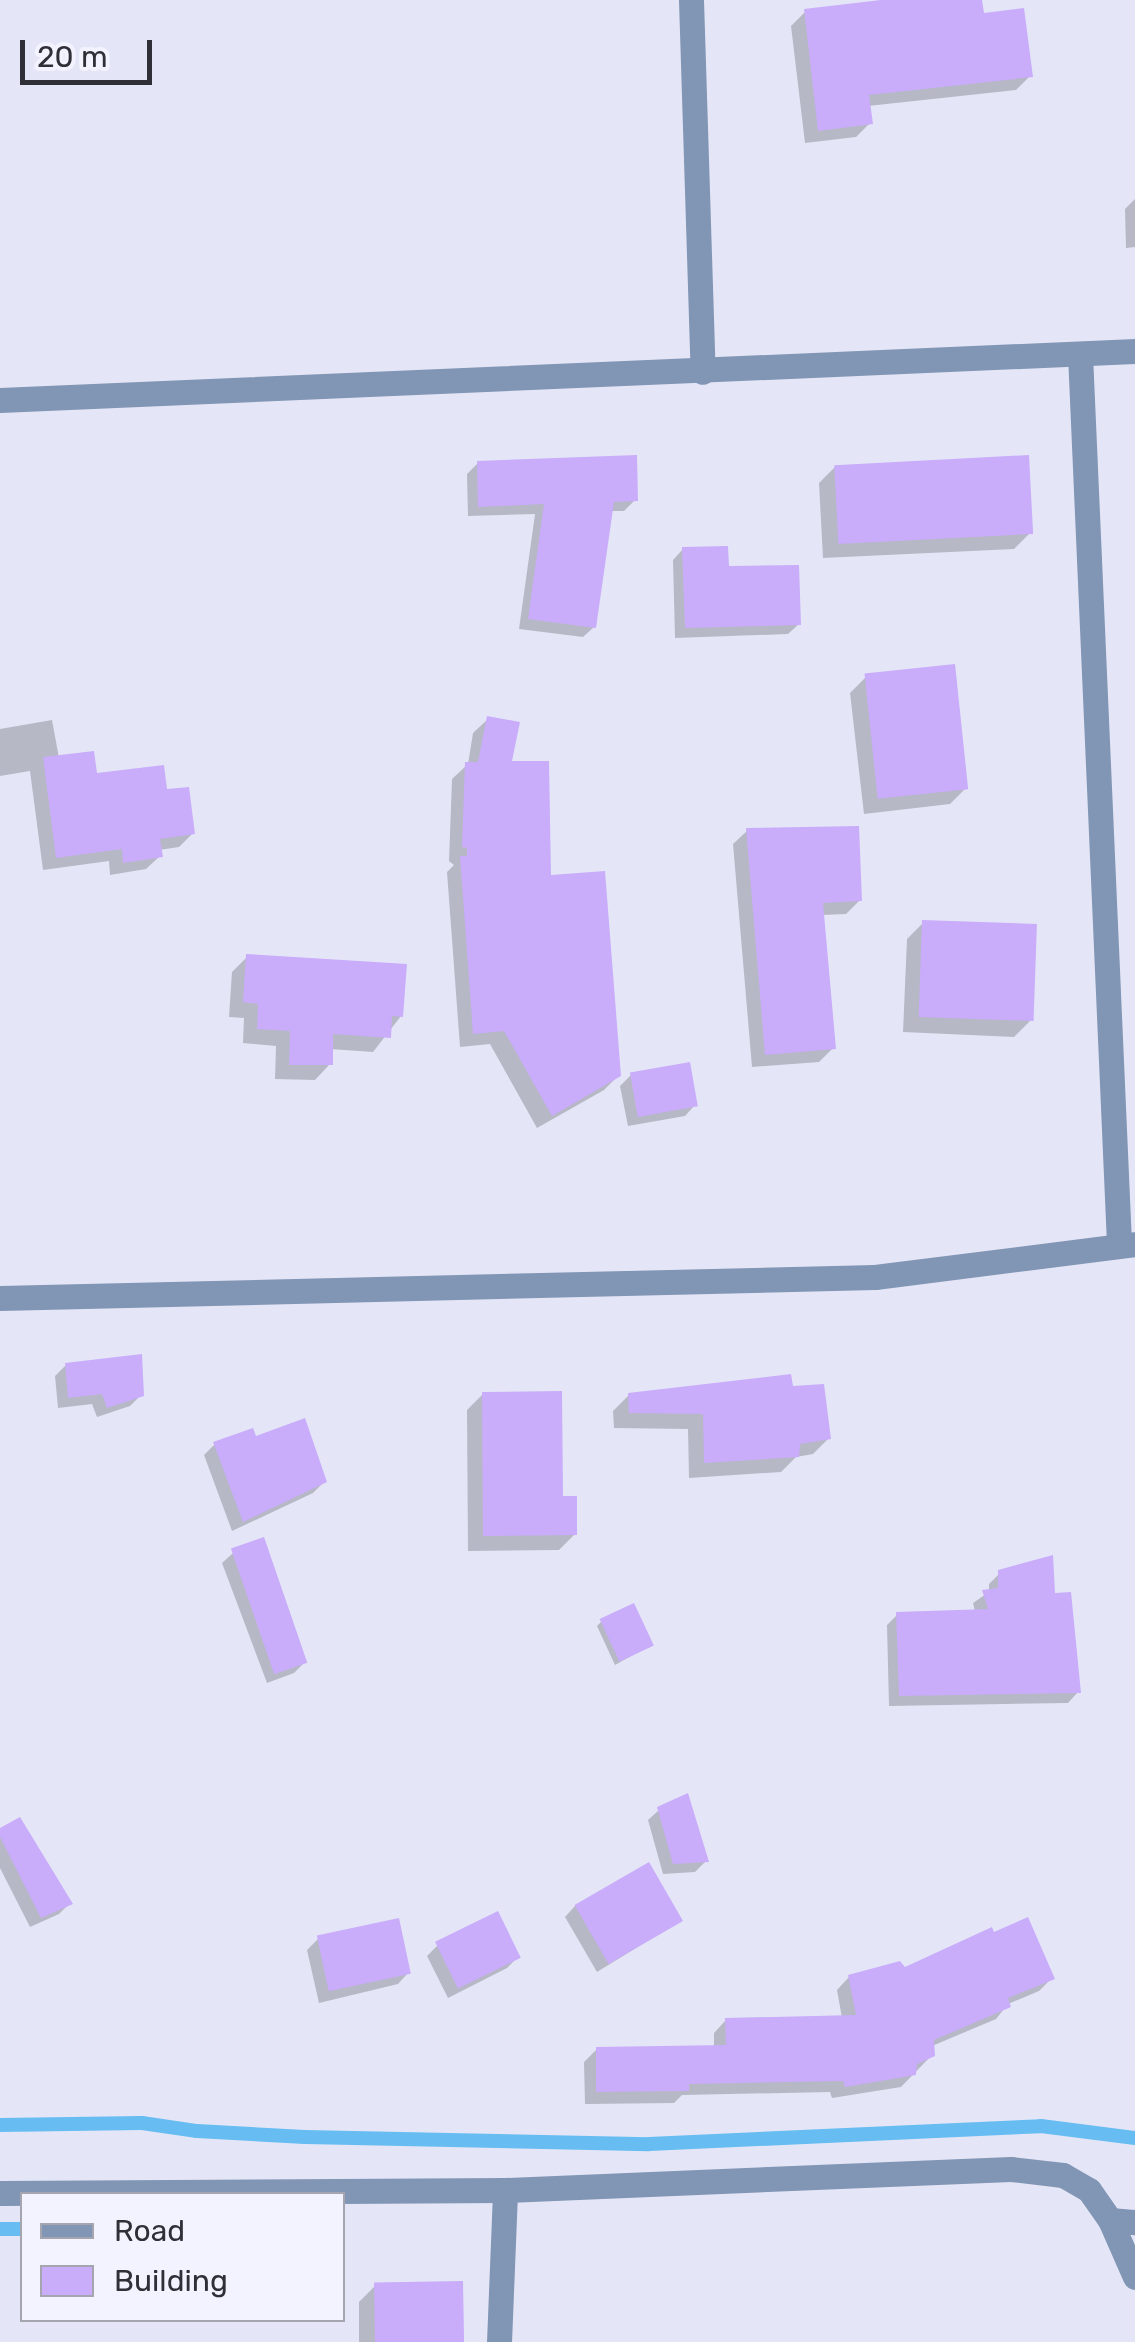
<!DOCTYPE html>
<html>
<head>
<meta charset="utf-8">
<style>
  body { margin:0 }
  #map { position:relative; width:1135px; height:2342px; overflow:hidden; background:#e4e6f7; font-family:Rubik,sans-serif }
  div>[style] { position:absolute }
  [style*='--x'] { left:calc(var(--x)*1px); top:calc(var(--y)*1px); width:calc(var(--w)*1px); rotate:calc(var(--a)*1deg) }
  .shadow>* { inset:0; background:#0003 }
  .stream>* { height:14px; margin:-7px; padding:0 7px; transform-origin:7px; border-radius:7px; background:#67bdf2 }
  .building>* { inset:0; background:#c9acfa; transform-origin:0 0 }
  .minor>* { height:25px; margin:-12.5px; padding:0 12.5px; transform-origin:12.5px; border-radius:12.5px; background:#8195b4 }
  span { translate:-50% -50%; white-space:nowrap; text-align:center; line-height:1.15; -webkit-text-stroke:9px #f2f3fe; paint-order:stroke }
  .legend { position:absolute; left:20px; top:2192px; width:325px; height:130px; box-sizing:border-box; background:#f2f3fe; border:2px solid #a4a5ae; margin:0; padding:12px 18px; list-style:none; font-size:30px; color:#2f3037 }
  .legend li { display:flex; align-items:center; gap:20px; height:50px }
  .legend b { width:50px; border:2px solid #a4a5ae }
  .scale { position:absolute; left:20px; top:40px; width:132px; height:45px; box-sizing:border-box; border:5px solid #2f3037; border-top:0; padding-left:12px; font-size:30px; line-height:35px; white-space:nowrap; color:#2f3037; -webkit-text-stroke:8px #f2f3fe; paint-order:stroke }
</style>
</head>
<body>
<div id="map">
  <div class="shadow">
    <div style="clip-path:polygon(883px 0,980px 0,982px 16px,1030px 76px,1016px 90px,868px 106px,870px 123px,856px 137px,805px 143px,791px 26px,805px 12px)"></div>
    <div style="clip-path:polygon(1135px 199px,1135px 247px,1126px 248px,1125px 209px)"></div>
    <div style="clip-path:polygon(478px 463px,635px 500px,624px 511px,610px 511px,594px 627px,583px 637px,519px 629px,535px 514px,468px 516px,467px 474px)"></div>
    <div style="clip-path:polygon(835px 467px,1030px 533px,1014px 549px,823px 558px,819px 483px)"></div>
    <div style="clip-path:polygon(683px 549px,727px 569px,799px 624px,788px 634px,675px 638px,673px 560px)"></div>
    <div style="clip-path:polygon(866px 677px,966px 788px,950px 804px,864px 814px,850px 693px)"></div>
    <div style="clip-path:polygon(488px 719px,509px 764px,619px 1075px,604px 1090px,537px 1128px,490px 1044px,460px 1047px,447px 872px,454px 865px,449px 861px,452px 779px,468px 764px,473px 733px)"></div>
    <div style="clip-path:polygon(52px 720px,59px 758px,192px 834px,179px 847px,159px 850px,160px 856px,146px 869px,110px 875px,109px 861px,43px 870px,30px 771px,0 776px,0 729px)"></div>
    <div style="clip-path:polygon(747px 831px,860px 900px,846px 914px,822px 915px,833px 1048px,819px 1062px,752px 1067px,733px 844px)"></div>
    <div style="clip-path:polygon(923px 923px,1030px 1021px,1014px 1037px,903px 1032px,907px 939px)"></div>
    <div style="clip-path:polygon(247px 957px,401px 1016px,373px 1052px,330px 1049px,330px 1064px,315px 1080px,275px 1079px,276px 1046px,243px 1043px,244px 1018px,229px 1017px,232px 972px)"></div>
    <div style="clip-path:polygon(631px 1075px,695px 1105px,685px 1116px,628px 1126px,620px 1086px)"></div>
    <div style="clip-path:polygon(66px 1365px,141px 1395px,130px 1406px,97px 1417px,92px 1404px,58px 1408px,55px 1376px)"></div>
    <div style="clip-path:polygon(791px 1389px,829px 1438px,813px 1454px,796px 1457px,781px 1472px,689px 1478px,688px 1429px,614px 1428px,613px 1411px,629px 1395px)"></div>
    <div style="clip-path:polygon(483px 1394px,561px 1498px,575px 1534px,559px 1550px,468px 1551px,467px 1410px)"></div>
    <div style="clip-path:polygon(215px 1444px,324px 1482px,313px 1493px,232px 1531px,204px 1455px)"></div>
    <div style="clip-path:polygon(233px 1553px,304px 1663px,294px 1673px,267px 1683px,222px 1563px)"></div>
    <div style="clip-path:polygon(1000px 1573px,1053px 1595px,1078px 1692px,1068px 1703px,889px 1706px,887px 1625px,898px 1614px,975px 1612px,973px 1603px,989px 1592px,989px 1584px)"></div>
    <div style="clip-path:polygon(602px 1621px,651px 1645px,615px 1665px,597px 1626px)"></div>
    <div style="clip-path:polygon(659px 1810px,706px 1861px,695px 1872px,663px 1874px,648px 1820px)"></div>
    <div style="clip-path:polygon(0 1831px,69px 1904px,59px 1914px,30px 1927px,0 1868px)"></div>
    <div style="clip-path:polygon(575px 1906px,680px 1921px,597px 1972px,565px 1917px)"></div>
    <div style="clip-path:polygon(318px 1939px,408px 1973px,398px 1984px,319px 2003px,307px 1950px)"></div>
    <div style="clip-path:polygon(438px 1945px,518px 1957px,507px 1968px,448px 1998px,427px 1956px)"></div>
    <div style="clip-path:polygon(904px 1970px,1052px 1978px,1039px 1991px,1008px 2004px,996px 2019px,932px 2046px,932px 2055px,901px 2087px,832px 2098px,830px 2092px,682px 2095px,674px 2103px,585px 2104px,584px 2062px,597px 2049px,714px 2048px,714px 2033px,726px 2020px,842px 2018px,837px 1990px,849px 1977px)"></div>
    <div style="clip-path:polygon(375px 2286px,462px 2342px,359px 2342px,359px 2302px)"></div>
  </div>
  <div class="stream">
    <div style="--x:0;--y:2125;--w:142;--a:-0.8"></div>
    <div style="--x:142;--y:2123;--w:56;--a:8.3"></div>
    <div style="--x:197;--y:2131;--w:108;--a:3.2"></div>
    <div style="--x:305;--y:2137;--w:344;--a:1.2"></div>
    <div style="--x:649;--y:2144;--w:392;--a:-2.6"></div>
    <div style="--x:1041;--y:2126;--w:95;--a:7.3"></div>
    <div style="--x:0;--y:2229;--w:22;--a:0"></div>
  </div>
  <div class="building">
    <div style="clip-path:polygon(881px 0,982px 0,984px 13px,1024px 8px,1033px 77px,869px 95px,873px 124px,818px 131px,804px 9px)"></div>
    <div style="clip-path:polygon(637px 455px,638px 501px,614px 502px,596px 628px,528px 619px,544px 504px,478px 507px,477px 461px)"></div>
    <div style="left:1029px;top:455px;width:79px;height:195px;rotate:87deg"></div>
    <div style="clip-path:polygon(728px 546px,729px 566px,799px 565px,801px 625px,685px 628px,682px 547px)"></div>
    <div style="left:955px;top:664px;width:126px;height:91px;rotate:84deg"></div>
    <div style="clip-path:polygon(487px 716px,520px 722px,512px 761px,549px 761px,551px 875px,605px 871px,621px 1076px,552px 1116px,504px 1031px,473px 1034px,460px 856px,467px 856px,467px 848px,462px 847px,465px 762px,478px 762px)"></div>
    <div style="clip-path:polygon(94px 751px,97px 773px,164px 765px,167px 789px,189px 787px,195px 834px,160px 839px,163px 857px,123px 863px,122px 849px,56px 858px,43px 757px)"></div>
    <div style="clip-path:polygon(859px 826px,862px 901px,823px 903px,836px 1049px,765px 1055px,746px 828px)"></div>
    <div style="left:922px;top:920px;width:115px;height:97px;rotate:2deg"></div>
    <div style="clip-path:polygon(246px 954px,407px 964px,403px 1017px,392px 1016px,391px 1038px,333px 1034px,333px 1065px,289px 1065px,290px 1031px,257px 1029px,258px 1004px,243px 1002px)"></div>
    <div style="left:690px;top:1062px;width:45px;height:61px;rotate:80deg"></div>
    <div style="clip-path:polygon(142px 1354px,144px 1396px,107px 1408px,102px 1394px,68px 1398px,65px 1363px)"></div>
    <div style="clip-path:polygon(791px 1374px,793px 1386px,824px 1384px,831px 1439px,800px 1444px,799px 1457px,704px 1463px,703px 1414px,629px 1413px,628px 1393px)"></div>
    <div style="clip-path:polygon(562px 1391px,563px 1496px,577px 1496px,577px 1535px,483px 1536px,482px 1392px)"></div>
    <div style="clip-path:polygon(305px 1418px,327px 1482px,243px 1522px,213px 1442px,253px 1428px,256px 1436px)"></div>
    <div style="left:264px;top:1537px;width:133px;height:35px;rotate:71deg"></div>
    <div style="clip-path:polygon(1053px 1555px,1055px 1593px,1071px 1592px,1081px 1693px,899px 1696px,896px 1612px,988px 1609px,982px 1590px,998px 1588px,998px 1570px)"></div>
    <div style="left:634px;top:1603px;width:47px;height:38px;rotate:65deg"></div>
    <div style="clip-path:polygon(688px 1793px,709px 1862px,673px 1864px,657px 1807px)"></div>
    <div style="clip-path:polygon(20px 1817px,73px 1904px,41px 1918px,0 1837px,0 1828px)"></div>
    <div style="left:649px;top:1862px;width:68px;height:86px;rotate:60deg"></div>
    <div style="left:498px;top:1911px;width:52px;height:70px;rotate:64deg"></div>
    <div style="clip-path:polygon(1028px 1917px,1055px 1979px,1008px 1998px,1011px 2007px,934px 2040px,935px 2056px,917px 2064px,916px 2075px,845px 2087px,843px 2081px,689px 2084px,689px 2091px,596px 2092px,596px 2047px,726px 2045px,725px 2018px,856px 2015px,848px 1975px,900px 1961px,905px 1967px,992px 1927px,994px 1932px)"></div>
    <div style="left:399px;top:1918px;width:57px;height:84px;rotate:78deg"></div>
    <div style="left:463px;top:2281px;width:61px;height:89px;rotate:89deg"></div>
  </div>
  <div class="minor">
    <div style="--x:691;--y:0;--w:372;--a:88.2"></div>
    <div style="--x:1080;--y:354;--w:891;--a:87.49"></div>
    <div style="--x:0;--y:400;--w:1136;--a:-2.47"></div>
    <div style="--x:0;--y:1298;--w:875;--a:-1.37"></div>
    <div style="--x:875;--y:1277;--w:262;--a:-7.2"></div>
    <div style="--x:0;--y:2193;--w:505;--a:-0.34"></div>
    <div style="--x:505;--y:2190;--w:506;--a:-2.38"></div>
    <div style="--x:1011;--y:2169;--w:52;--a:6.6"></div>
    <div style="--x:1063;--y:2175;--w:30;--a:30"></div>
    <div style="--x:1089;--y:2190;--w:37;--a:55"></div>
    <div style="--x:1110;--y:2220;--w:62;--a:66.3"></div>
    <div style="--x:1110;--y:2220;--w:25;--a:5"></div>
    <div style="--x:499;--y:2342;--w:152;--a:-87.7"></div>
  </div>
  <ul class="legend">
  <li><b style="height:12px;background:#8195b4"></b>Road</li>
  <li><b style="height:28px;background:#c9acfa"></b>Building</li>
  </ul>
  <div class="scale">20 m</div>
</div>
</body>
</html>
